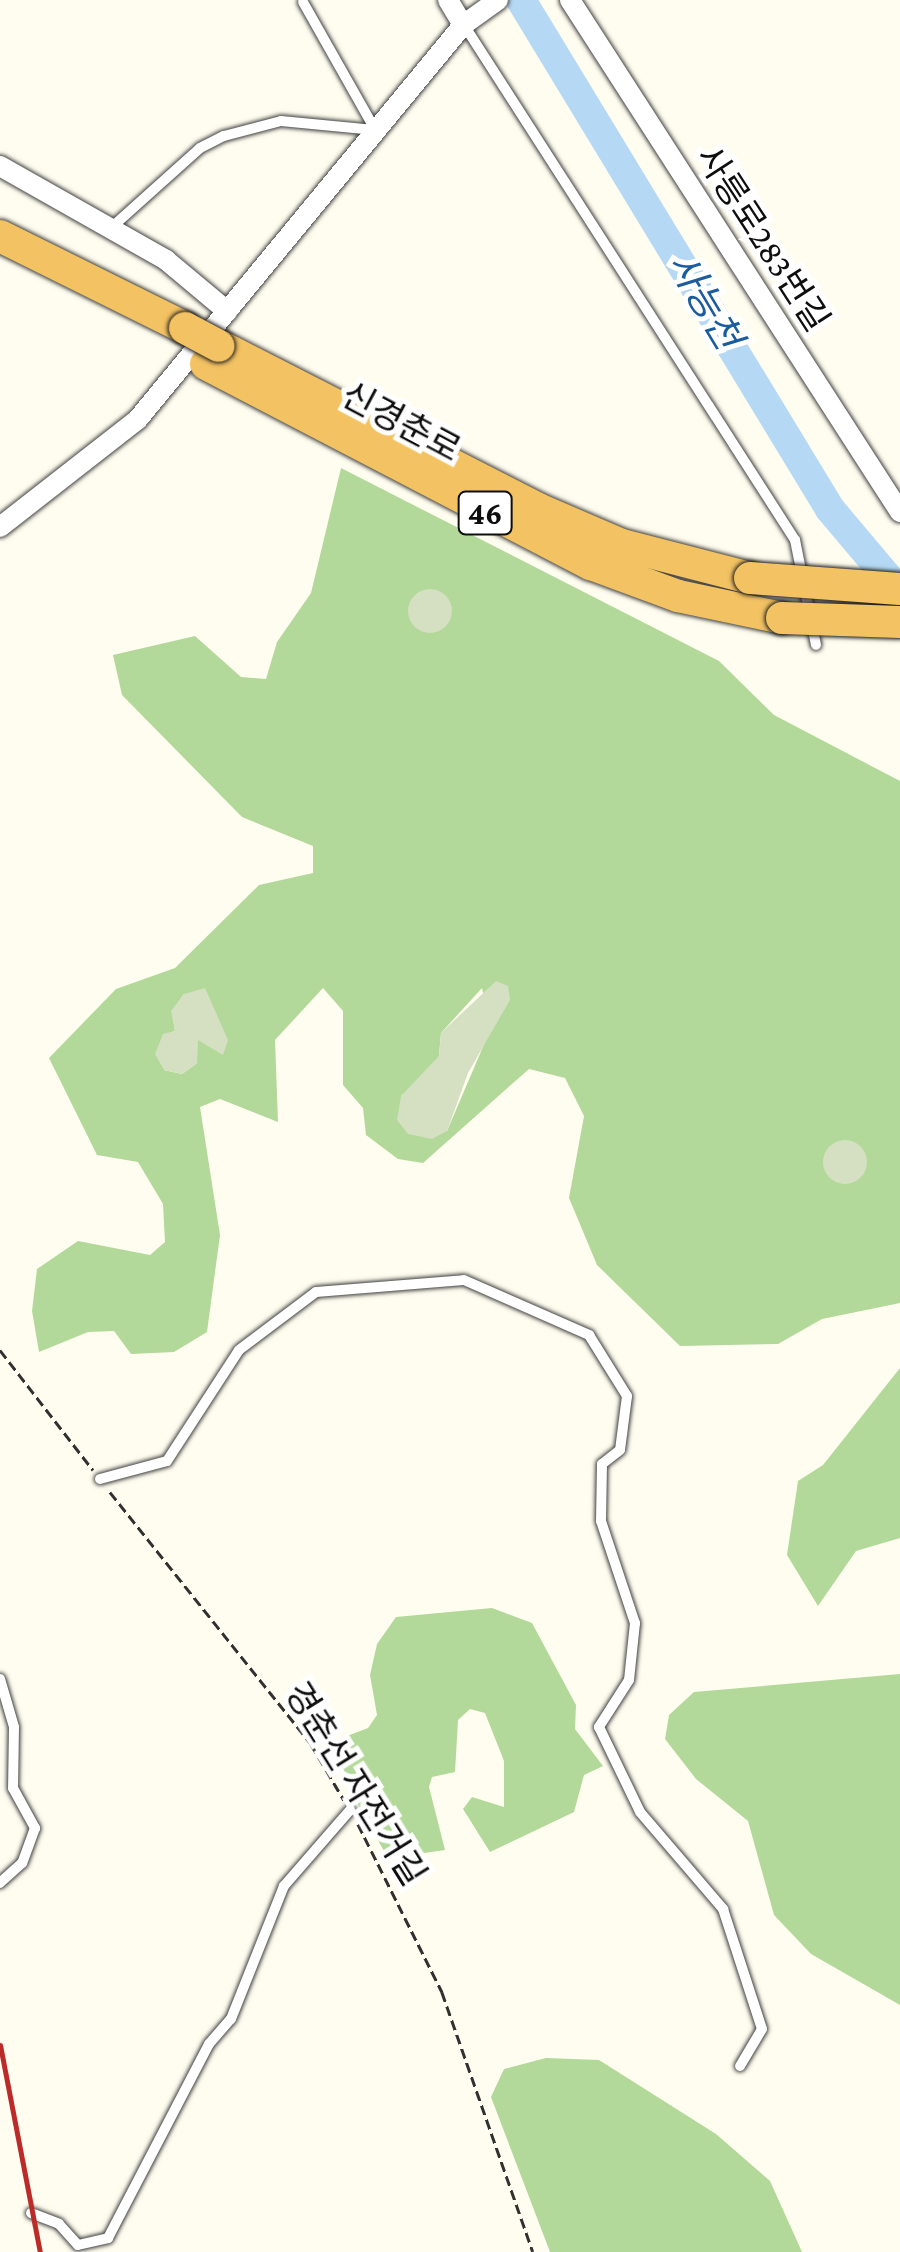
<!DOCTYPE html>
<html>
<head>
<meta charset="utf-8">
<style>
  body { margin:0 }
  #map { position:relative; width:900px; height:2252px; overflow:hidden; background:#fffdef; font-family:"Crimson Pro","Noto Sans KR",serif }
  div>[style] { position:absolute }
  [style*='--x'] { left:calc(var(--x)*1px); top:calc(var(--y)*1px); width:calc(var(--w)*1px); rotate:calc(var(--a)*1deg) }
  .forest>* { inset:0; background:#b2d999 }
  .cemetery>* { inset:0; background:#d4e0c1 }
  .round { border-radius:50% }
  .river>* { height:30px; margin:-15px; padding:0 15px; transform-origin:15px; border-radius:15px; background:#b5d9f5 }
  .path>* { height:2.5px; margin-top:-1.25px; transform-origin:0; background:repeating-linear-gradient(90deg,#303030 0 10px,transparent 0 15px) }
  .roads { filter:drop-shadow(0 0 2px #414141) drop-shadow(0 0 2px #414141) }
  .service>* { height:10px; margin:-5px; padding:0 5px; transform-origin:5px; border-radius:5px; background:#fff }
  .minor>* { height:20px; margin:-10px; padding:0 10px; transform-origin:10px; border-radius:10px; background:#fff }
  .trunk>* { height:32px; margin:-16px; padding:0 16px; transform-origin:16px; border-radius:16px; background:#f3c262 }
  .rail>* { height:5px; margin:-2.5px; padding:0 2.5px; transform-origin:2.5px; border-radius:2.5px; background:#bb2b29 }
  .bridges { filter:drop-shadow(0 0 2px #1f1f1f) drop-shadow(0 0 2px #1f1f1f) }
  .trunk-bridge>* { height:32px; margin:-16px; padding:0 16px; transform-origin:16px; border-radius:16px; background:#f3c262 }
  span { translate:-50% -50%; white-space:nowrap; text-align:center; line-height:1.15; -webkit-text-stroke:10px #fff; paint-order:stroke }
  .shield-label span { padding:2px 8px; background:#fff; border:2px solid; border-radius:8px; -webkit-text-stroke-width:0 }
  .shield-label { font-size:32px; color:#0e0e0e; font-weight:700 }
  .street-label { font-size:35px; color:#0e0e0e }
  .water-label { font-size:38px; color:#1a5c9d; font-style:italic }
</style>
</head>
<body>
<div id="map">
  <div class="forest">
    <div style="clip-path:polygon(evenodd,341px 468px,719px 661px,774px 715px,900px 781px,900px 1303px,822px 1319px,778px 1344px,680px 1346px,597px 1265px,569px 1198px,584px 1116px,565px 1078px,529px 1069px,423px 1163px,398px 1159px,366px 1135px,363px 1108px,343px 1085px,343px 1011px,323px 988px,275px 1040px,278px 1122px,220px 1099px,200px 1107px,220px 1235px,207px 1332px,174px 1352px,131px 1354px,114px 1331px,88px 1332px,39px 1352px,32px 1311px,37px 1269px,78px 1241px,150px 1255px,165px 1242px,163px 1204px,138px 1162px,97px 1155px,49px 1058px,116px 989px,175px 968px,259px 885px,313px 873px,313px 846px,242px 817px,122px 695px,113px 655px,195px 636px,241px 677px,266px 679px,277px 642px,311px 593px,341px 468px,482px 988px,491px 1028px,447px 1131px,401px 1096px,424px 1077px,439px 1056px,441px 1033px,482px 988px,341px 468px,184px 994px,197px 1063px,182px 1074px,164px 1070px,163px 1035px,175px 1031px,172px 1011px,184px 994px)"></div>
    <div style="clip-path:polygon(900px 1368px,900px 1538px,856px 1551px,818px 1606px,787px 1555px,798px 1481px,823px 1465px)"></div>
    <div style="clip-path:polygon(492px 1608px,532px 1623px,576px 1705px,575px 1729px,603px 1766px,584px 1775px,574px 1812px,490px 1852px,463px 1809px,472px 1797px,504px 1807px,504px 1761px,485px 1713px,470px 1709px,458px 1720px,455px 1772px,432px 1777px,429px 1787px,445px 1850px,388px 1858px,351px 1792px,334px 1741px,368px 1728px,377px 1715px,370px 1675px,377px 1644px,396px 1617px)"></div>
    <div style="clip-path:polygon(900px 1674px,900px 2005px,811px 1954px,774px 1915px,748px 1821px,696px 1779px,665px 1739px,669px 1715px,694px 1692px)"></div>
    <div style="clip-path:polygon(546px 2058px,599px 2060px,716px 2134px,770px 2181px,802px 2252px,550px 2252px,491px 2097px,504px 2069px)"></div>
  </div>
  <div class="cemetery">
    <div class="round" style="left:408px;top:589px;width:44px;height:44px"></div>
    <div style="clip-path:polygon(496px 981px,508px 986px,510px 1000px,468px 1073px,447px 1131px,432px 1139px,408px 1134px,397px 1120px,401px 1096px,439px 1056px,441px 1033px)"></div>
    <div style="clip-path:polygon(205px 988px,228px 1040px,223px 1055px,198px 1040px,197px 1063px,182px 1074px,164px 1070px,155px 1054px,163px 1034px,175px 1031px,171px 1011px,184px 994px)"></div>
    <div class="round" style="left:823px;top:1140px;width:44px;height:44px"></div>
  </div>
  <div class="river">
    <div style="--x:521;--y:0;--w:595;--a:58.74"></div>
    <div style="--x:830;--y:509;--w:109;--a:49.9"></div>
  </div>
  <div class="path">
    <div style="--x:0;--y:1350;--w:152;--a:52.2"></div>
    <div style="--x:110;--y:1492;--w:322;--a:51.4"></div>
    <div style="--x:311;--y:1744;--w:65;--a:59.5"></div>
    <div style="--x:358;--y:1824;--w:188;--a:63.4"></div>
    <div style="--x:442;--y:1992;--w:275;--a:70.7"></div>
  </div>
  <div class="roads">
    <div class="service">
      <div style="--x:303;--y:2;--w:148;--a:60.5"></div>
      <div style="--x:464;--y:25;--w:612;--a:57.27"></div>
      <div style="--x:795;--y:540;--w:107;--a:78.7"></div>
      <div style="--x:112;--y:227;--w:118;--a:-41.9"></div>
      <div style="--x:200;--y:148;--w:27;--a:-27"></div>
      <div style="--x:224;--y:136;--w:59;--a:-14.7"></div>
      <div style="--x:281;--y:121;--w:94;--a:5.5"></div>
      <div style="--x:100;--y:1479;--w:69;--a:-15"></div>
      <div style="--x:167;--y:1461;--w:132;--a:-57"></div>
      <div style="--x:239;--y:1350;--w:96;--a:-37"></div>
      <div style="--x:316;--y:1292;--w:148;--a:-4.6"></div>
      <div style="--x:464;--y:1280;--w:137;--a:23.7"></div>
      <div style="--x:589;--y:1335;--w:72;--a:58.1"></div>
      <div style="--x:627;--y:1396;--w:54;--a:97.4"></div>
      <div style="--x:620;--y:1450;--w:23;--a:142"></div>
      <div style="--x:602;--y:1464;--w:57;--a:91"></div>
      <div style="--x:601;--y:1521;--w:108;--a:71.6"></div>
      <div style="--x:635;--y:1623;--w:57;--a:96"></div>
      <div style="--x:629;--y:1680;--w:56;--a:122.6"></div>
      <div style="--x:599;--y:1727;--w:94;--a:64.2"></div>
      <div style="--x:640;--y:1812;--w:128;--a:49.4"></div>
      <div style="--x:723;--y:1909;--w:126;--a:72"></div>
      <div style="--x:762;--y:2029;--w:43;--a:120.7"></div>
      <div style="--x:0;--y:1679;--w:50;--a:73.7"></div>
      <div style="--x:14;--y:1727;--w:61;--a:90.9"></div>
      <div style="--x:13;--y:1788;--w:46;--a:61.2"></div>
      <div style="--x:35;--y:1828;--w:37;--a:110"></div>
      <div style="--x:22;--y:1863;--w:30;--a:138"></div>
      <div style="--x:31;--y:2213;--w:30;--a:21"></div>
      <div style="--x:59;--y:2224;--w:28;--a:48"></div>
      <div style="--x:78;--y:2245;--w:31;--a:-13"></div>
      <div style="--x:108;--y:2238;--w:219;--a:-62.5"></div>
      <div style="--x:209;--y:2044;--w:33;--a:-49"></div>
      <div style="--x:231;--y:2019;--w:143;--a:-68.3"></div>
      <div style="--x:284;--y:1886;--w:101;--a:-49"></div>
    </div>
    <div class="minor">
      <div style="--x:448;--y:0;--w:29;--a:59"></div>
      <div style="--x:570;--y:0;--w:609;--a:57.2"></div>
      <div style="--x:0;--y:166;--w:191;--a:29.5"></div>
      <div style="--x:166;--y:260;--w:80;--a:39.9"></div>
      <div style="--x:0;--y:527;--w:175;--a:-38"></div>
      <div style="--x:138;--y:419;--w:511;--a:-50.48"></div>
      <div style="--x:463;--y:25;--w:43;--a:-35.5"></div>
    </div>
    <div class="trunk">
      <div style="--x:0;--y:236;--w:207;--a:26.4"></div>
      <div style="--x:220;--y:346;--w:357;--a:27.1"></div>
      <div style="--x:538;--y:509;--w:91;--a:23.2"></div>
      <div style="--x:622;--y:545;--w:132;--a:14.5"></div>
      <div style="--x:206;--y:364;--w:434;--a:27.5"></div>
      <div style="--x:591;--y:564;--w:93;--a:20.2"></div>
      <div style="--x:678;--y:596;--w:106;--a:11.9"></div>
    </div>
  </div>
  <div class="rail">
    <div style="--x:0;--y:2045;--w:211;--a:79.1"></div>
  </div>
  <div class="bridges">
    <div class="trunk-bridge">
      <div style="--x:185;--y:328;--w:38;--a:28"></div>
      <div style="--x:750;--y:578;--w:150;--a:4.2"></div>
      <div style="--x:782;--y:618;--w:118;--a:1.9"></div>
    </div>
  </div>
  <div class="shield-label">
    <span style="left:485px;top:513px">46</span>
  </div>
  <div class="street-label">
    <span style="left:762px;top:239px;rotate:57deg">사릉로283번길</span>
    <span style="left:401px;top:423px;rotate:28deg">신경춘로</span>
    <span style="left:355px;top:1784px;rotate:58deg">경춘선 자전거길</span>
  </div>
  <div class="water-label">
    <span style="left:704px;top:301px;rotate:59deg">사능천</span>
  </div>
</div>
</body>
</html>
